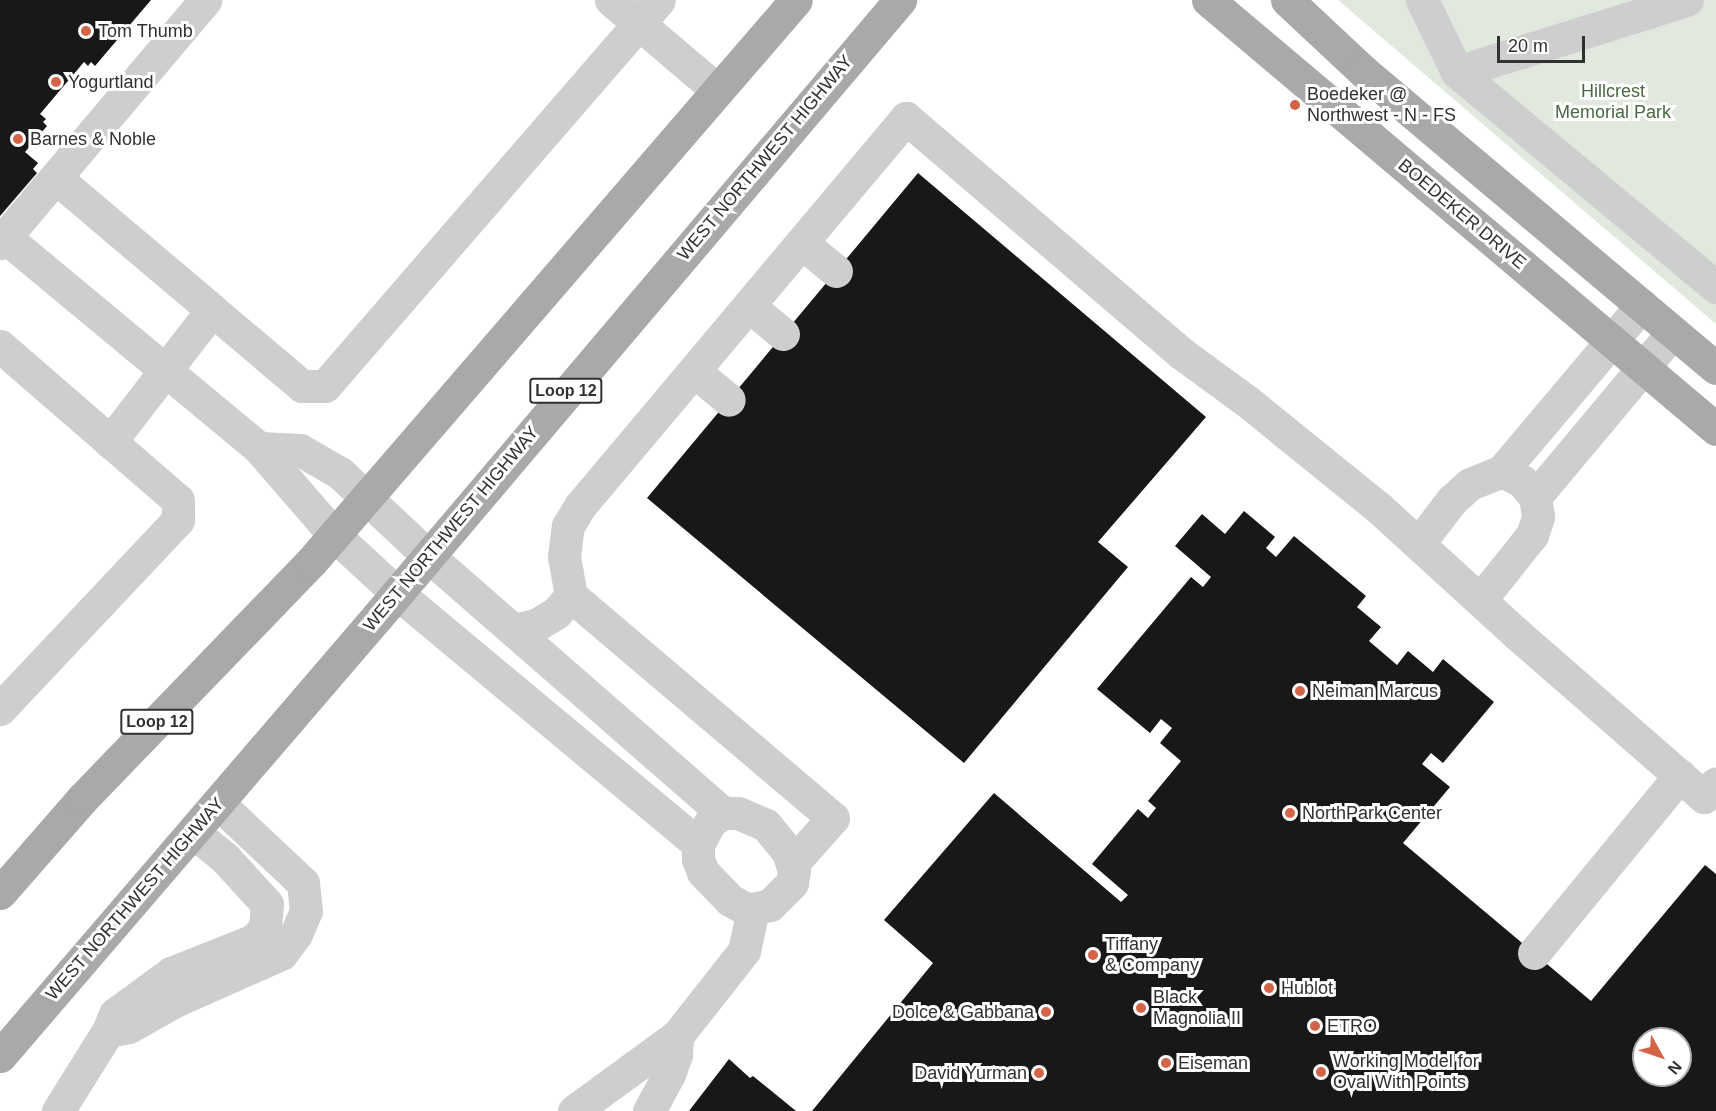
<!DOCTYPE html>
<html>
<head>
<meta charset="utf-8">
<style>
  body { margin:0 }
  #map { position:relative; width:1716px; height:1111px; overflow:hidden; background:#fff; font-family:Helvetica,sans-serif }
  div>[style] { position:absolute }
  [style*='--x'] { left:calc(var(--x)*1px); top:calc(var(--y)*1px); width:calc(var(--w)*1px); rotate:calc(var(--a)*1deg) }
  .green>* { inset:0; background:#e1e9de }
  .building>* { inset:0; background:#181818 }
  .minor>* { height:33px; margin:-16.5px; padding:0 16.5px; transform-origin:16.5px; border-radius:16.5px; background:#cecece }
  .major>* { height:33px; margin:-16.5px; padding:0 16.5px; transform-origin:16.5px; border-radius:16.5px; background:#a9a9a9 }
  .dots>* { width:16px; height:16px; translate:-50% -50%; box-sizing:border-box; border:3px solid #fff; border-radius:50% }
  span { translate:-50% -50%; white-space:nowrap; text-align:center; line-height:1.15; -webkit-text-stroke:6px #fff; paint-order:stroke }
  .shield-label span { padding:2px 4px; background:#fff; border:2px solid; border-radius:4px; -webkit-text-stroke-width:0 }
  .shield-label { font-size:16px; color:#313131; font-weight:700 }
  .poi-label { font-size:18px; color:#313131 }
  .left { translate:0 -50%; text-align:left }
  .right { translate:-100% -50%; text-align:right }
  .park-label { font-size:18px; color:#4a6943 }
  .street-label { font-size:18px; color:#313131 }
  .north { position:absolute; left:1632px; top:1027px; width:60px; height:60px; box-sizing:border-box; background:#fff; border:2px solid #adadad; border-radius:50%; rotate:130deg; font-size:16px; font-weight:700; line-height:24px; text-align:center; color:#313131 }
  .north::after { content:''; display:block; margin:auto; width:21px; height:27px; background:#d46448; clip-path:polygon(50% 0,100% 100%,50% 72%,0 100%) }
  .scale { position:absolute; left:1497px; top:36px; width:88px; height:27px; box-sizing:border-box; border:3px solid #313131; border-top:0; padding-left:8px; font-size:18px; line-height:21px; white-space:nowrap; color:#313131; -webkit-text-stroke:4px #fff; paint-order:stroke }
</style>
</head>
<body>
<div id="map">
  <div class="green">
    <div style="clip-path:polygon(1338px 0,1716px 0,1716px 324px)"></div>
  </div>
  <div class="building">
    <div style="clip-path:polygon(0 0,151px 0,95px 66px,91px 62px,88px 66px,84px 62px,40px 114px,46px 119px,43px 122px,47px 126px,25px 152px,38px 163px,33px 169px,37px 173px,0 216px)"></div>
    <div style="clip-path:polygon(918px 173px,1206px 417px,1098px 542px,1128px 567px,964px 763px,647px 498px)"></div>
    <div style="clip-path:polygon(evenodd,1244px 511px,1275px 537px,1266px 548px,1276px 557px,1294px 536px,1366px 596px,1357px 607px,1381px 627px,1369px 641px,1397px 665px,1408px 651px,1433px 672px,1443px 659px,1494px 702px,1443px 763px,1431px 753px,1422px 764px,1450px 787px,1403px 843px,1591px 1001px,1705px 865px,1716px 874px,1716px 1111px,812px 1111px,933px 963px,884px 920px,994px 793px,1121px 902px,1128px 895px,1092px 864px,1138px 809px,1148px 818px,1156px 808px,1148px 801px,1181px 761px,1160px 743px,1172px 728px,1161px 719px,1150px 733px,1097px 689px,1191px 577px,1203px 587px,1211px 577px,1175px 546px,1202px 514px,1225px 534px,1244px 511px,1644px 1039px,1680px 1039px,1680px 1075px,1644px 1075px,1644px 1039px)"></div>
    <div style="clip-path:polygon(729px 1059px,750px 1078px,753px 1076px,796px 1111px,689px 1111px)"></div>
  </div>
  <div class="minor">
    <div style="--x:611;--y:0;--w:139;--a:40.3"></div>
    <div style="--x:1422;--y:0;--w:80;--a:64.1"></div>
    <div style="--x:1457;--y:72;--w:337;--a:39.7"></div>
    <div style="--x:1457;--y:72;--w:241;--a:-17.4"></div>
    <div style="--x:56;--y:178;--w:204;--a:40.2"></div>
    <div style="--x:6;--y:238;--w:329;--a:39.7"></div>
    <div style="--x:259;--y:448;--w:116;--a:49.2"></div>
    <div style="--x:335;--y:536;--w:84;--a:42.6"></div>
    <div style="--x:397;--y:593;--w:392;--a:39.8"></div>
    <div style="--x:0;--y:243;--w:318;--a:-49.8"></div>
    <div style="--x:802;--y:243;--w:44;--a:39.5"></div>
    <div style="--x:749;--y:306;--w:44;--a:39.5"></div>
    <div style="--x:0;--y:346;--w:235;--a:40.9"></div>
    <div style="--x:178;--y:500;--w:20;--a:90"></div>
    <div style="--x:178;--y:520;--w:260;--a:133.3"></div>
    <div style="--x:694;--y:371;--w:45;--a:39.6"></div>
    <div style="--x:110;--y:442;--w:167;--a:-52.3"></div>
    <div style="--x:212;--y:310;--w:118;--a:40.2"></div>
    <div style="--x:302;--y:386;--w:23;--a:0"></div>
    <div style="--x:325;--y:386;--w:510;--a:-49.13"></div>
    <div style="--x:259;--y:448;--w:41;--a:2.8"></div>
    <div style="--x:300;--y:450;--w:46;--a:29.9"></div>
    <div style="--x:340;--y:473;--w:120;--a:43.3"></div>
    <div style="--x:427;--y:555;--w:393;--a:41.1"></div>
    <div style="--x:1502;--y:471;--w:217;--a:-49.9"></div>
    <div style="--x:1535;--y:497;--w:215;--a:-50.1"></div>
    <div style="--x:1419;--y:543;--w:54;--a:-52.5"></div>
    <div style="--x:1452;--y:500;--w:24;--a:-42"></div>
    <div style="--x:1470;--y:484;--w:35;--a:-22"></div>
    <div style="--x:1502;--y:471;--w:22;--a:27"></div>
    <div style="--x:1522;--y:481;--w:21;--a:51"></div>
    <div style="--x:1535;--y:497;--w:20;--a:81"></div>
    <div style="--x:1538;--y:517;--w:19;--a:108"></div>
    <div style="--x:1532;--y:535;--w:82;--a:128.6"></div>
    <div style="--x:514;--y:630;--w:23;--a:-13"></div>
    <div style="--x:536;--y:625;--w:23;--a:-31"></div>
    <div style="--x:556;--y:613;--w:23;--a:-49"></div>
    <div style="--x:723;--y:813;--w:15;--a:0"></div>
    <div style="--x:738;--y:813;--w:30;--a:23"></div>
    <div style="--x:766;--y:825;--w:35;--a:51"></div>
    <div style="--x:788;--y:852;--w:19;--a:72"></div>
    <div style="--x:794;--y:870;--w:13;--a:99"></div>
    <div style="--x:792;--y:883;--w:31;--a:135"></div>
    <div style="--x:770;--y:905;--w:17;--a:167"></div>
    <div style="--x:753;--y:909;--w:9;--a:-174"></div>
    <div style="--x:744;--y:908;--w:16;--a:-150"></div>
    <div style="--x:730;--y:900;--w:39;--a:-134"></div>
    <div style="--x:703;--y:872;--w:14;--a:-111"></div>
    <div style="--x:698;--y:859;--w:15;--a:-90"></div>
    <div style="--x:698;--y:844;--w:26;--a:-61"></div>
    <div style="--x:711;--y:821;--w:14;--a:-34"></div>
    <div style="--x:193;--y:832;--w:41;--a:39.1"></div>
    <div style="--x:225;--y:858;--w:62;--a:47.6"></div>
    <div style="--x:267;--y:904;--w:24;--a:95"></div>
    <div style="--x:265;--y:928;--w:16;--a:133"></div>
    <div style="--x:254;--y:940;--w:89;--a:158.3"></div>
    <div style="--x:171;--y:973;--w:69;--a:143.8"></div>
    <div style="--x:115;--y:1014;--w:18;--a:112"></div>
    <div style="--x:108;--y:1031;--w:21;--a:-11"></div>
    <div style="--x:129;--y:1027;--w:53;--a:-29.5"></div>
    <div style="--x:175;--y:1001;--w:116;--a:-23.9"></div>
    <div style="--x:281;--y:954;--w:25;--a:-53"></div>
    <div style="--x:296;--y:934;--w:25;--a:-67"></div>
    <div style="--x:306;--y:911;--w:28;--a:-96"></div>
    <div style="--x:303;--y:883;--w:117;--a:-136.7"></div>
    <div style="--x:793;--y:863;--w:60;--a:-48.4"></div>
    <div style="--x:833;--y:818;--w:343;--a:-139.7"></div>
    <div style="--x:571;--y:596;--w:40;--a:-100"></div>
    <div style="--x:564;--y:557;--w:31;--a:-83"></div>
    <div style="--x:568;--y:526;--w:23;--a:-59"></div>
    <div style="--x:580;--y:506;--w:507;--a:-49.96"></div>
    <div style="--x:906;--y:118;--w:362;--a:40.5"></div>
    <div style="--x:1181;--y:353;--w:83;--a:36.2"></div>
    <div style="--x:1248;--y:402;--w:169;--a:39"></div>
    <div style="--x:1379;--y:508;--w:187;--a:42.4"></div>
    <div style="--x:1517;--y:634;--w:248;--a:41.1"></div>
    <div style="--x:1704;--y:797;--w:18;--a:-49"></div>
    <div style="--x:1534;--y:953;--w:230;--a:-50.6"></div>
    <div style="--x:58;--y:1111;--w:94;--a:-58"></div>
    <div style="--x:574;--y:1111;--w:127;--a:-36.1"></div>
    <div style="--x:677;--y:1036;--w:108;--a:-51.8"></div>
    <div style="--x:744;--y:951;--w:43;--a:-77.9"></div>
    <div style="--x:649;--y:1111;--w:42;--a:-61.6"></div>
    <div style="--x:669;--y:1074;--w:20;--a:-70"></div>
    <div style="--x:676;--y:1055;--w:19;--a:-87"></div>
  </div>
  <div class="major">
    <div style="--x:1208;--y:0;--w:665;--a:40.18"></div>
    <div style="--x:1287;--y:0;--w:104;--a:43.1"></div>
    <div style="--x:1363;--y:71;--w:461;--a:40.1"></div>
    <div style="--x:0;--y:893;--w:125;--a:-48.9"></div>
    <div style="--x:82;--y:799;--w:330;--a:-46"></div>
    <div style="--x:311;--y:562;--w:742;--a:-49.21"></div>
    <div style="--x:0;--y:1056;--w:579;--a:-49.35"></div>
    <div style="--x:377;--y:617;--w:809;--a:-49.71"></div>
  </div>
  <div class="dots">
    <div style="left:86px;top:31px;background:#d46448"></div>
    <div style="left:56px;top:82px;background:#d46448"></div>
    <div style="left:1295px;top:105px;background:#d46448"></div>
    <div style="left:18px;top:139px;background:#d46448"></div>
    <div style="left:1300px;top:691px;background:#d46448"></div>
    <div style="left:1290px;top:813px;background:#d46448"></div>
    <div style="left:1093px;top:955px;background:#d46448"></div>
    <div style="left:1269px;top:988px;background:#d46448"></div>
    <div style="left:1141px;top:1008px;background:#d46448"></div>
    <div style="left:1046px;top:1012px;background:#d46448"></div>
    <div style="left:1315px;top:1026px;background:#d46448"></div>
    <div style="left:1166px;top:1063px;background:#d46448"></div>
    <div style="left:1321px;top:1072px;background:#d46448"></div>
    <div style="left:1039px;top:1073px;background:#d46448"></div>
  </div>
  <div class="shield-label">
    <span style="left:566px;top:391px">Loop 12</span>
    <span style="left:157px;top:722px">Loop 12</span>
  </div>
  <div class="poi-label">
    <span class="left" style="left:98px;top:31px">Tom Thumb</span>
    <span class="left" style="left:68px;top:82px">Yogurtland</span>
    <span class="left" style="left:1307px;top:105px">Boedeker @<br>Northwest - N - FS</span>
    <span class="left" style="left:30px;top:139px">Barnes &amp; Noble</span>
    <span class="left" style="left:1312px;top:691px">Neiman Marcus</span>
    <span class="left" style="left:1302px;top:813px">NorthPark Center</span>
    <span class="left" style="left:1105px;top:955px">Tiffany<br>&amp; Company</span>
    <span class="left" style="left:1281px;top:988px">Hublot</span>
    <span class="left" style="left:1153px;top:1008px">Black<br>Magnolia II</span>
    <span class="right" style="left:1034px;top:1012px">Dolce &amp; Gabbana</span>
    <span class="left" style="left:1327px;top:1026px">ETRO</span>
    <span class="left" style="left:1333px;top:1072px">Working Model for<br>Oval With Points</span>
    <span class="left" style="left:1178px;top:1063px">Eiseman</span>
    <span class="right" style="left:1027px;top:1073px">David Yurman</span>
  </div>
  <div class="park-label">
    <span style="left:1613px;top:102px">Hillcrest<br>Memorial Park</span>
  </div>
  <div class="street-label">
    <span style="left:765px;top:158px;rotate:-50deg">WEST NORTHWEST HIGHWAY</span>
    <span style="left:1462px;top:214px;rotate:40deg">BOEDEKER DRIVE</span>
    <span style="left:451px;top:529px;rotate:-50deg">WEST NORTHWEST HIGHWAY</span>
    <span style="left:135px;top:899px;rotate:-49deg">WEST NORTHWEST HIGHWAY</span>
  </div>
  <div class="north">N</div>
  <div class="scale">20 m</div>
</div>
</body>
</html>
